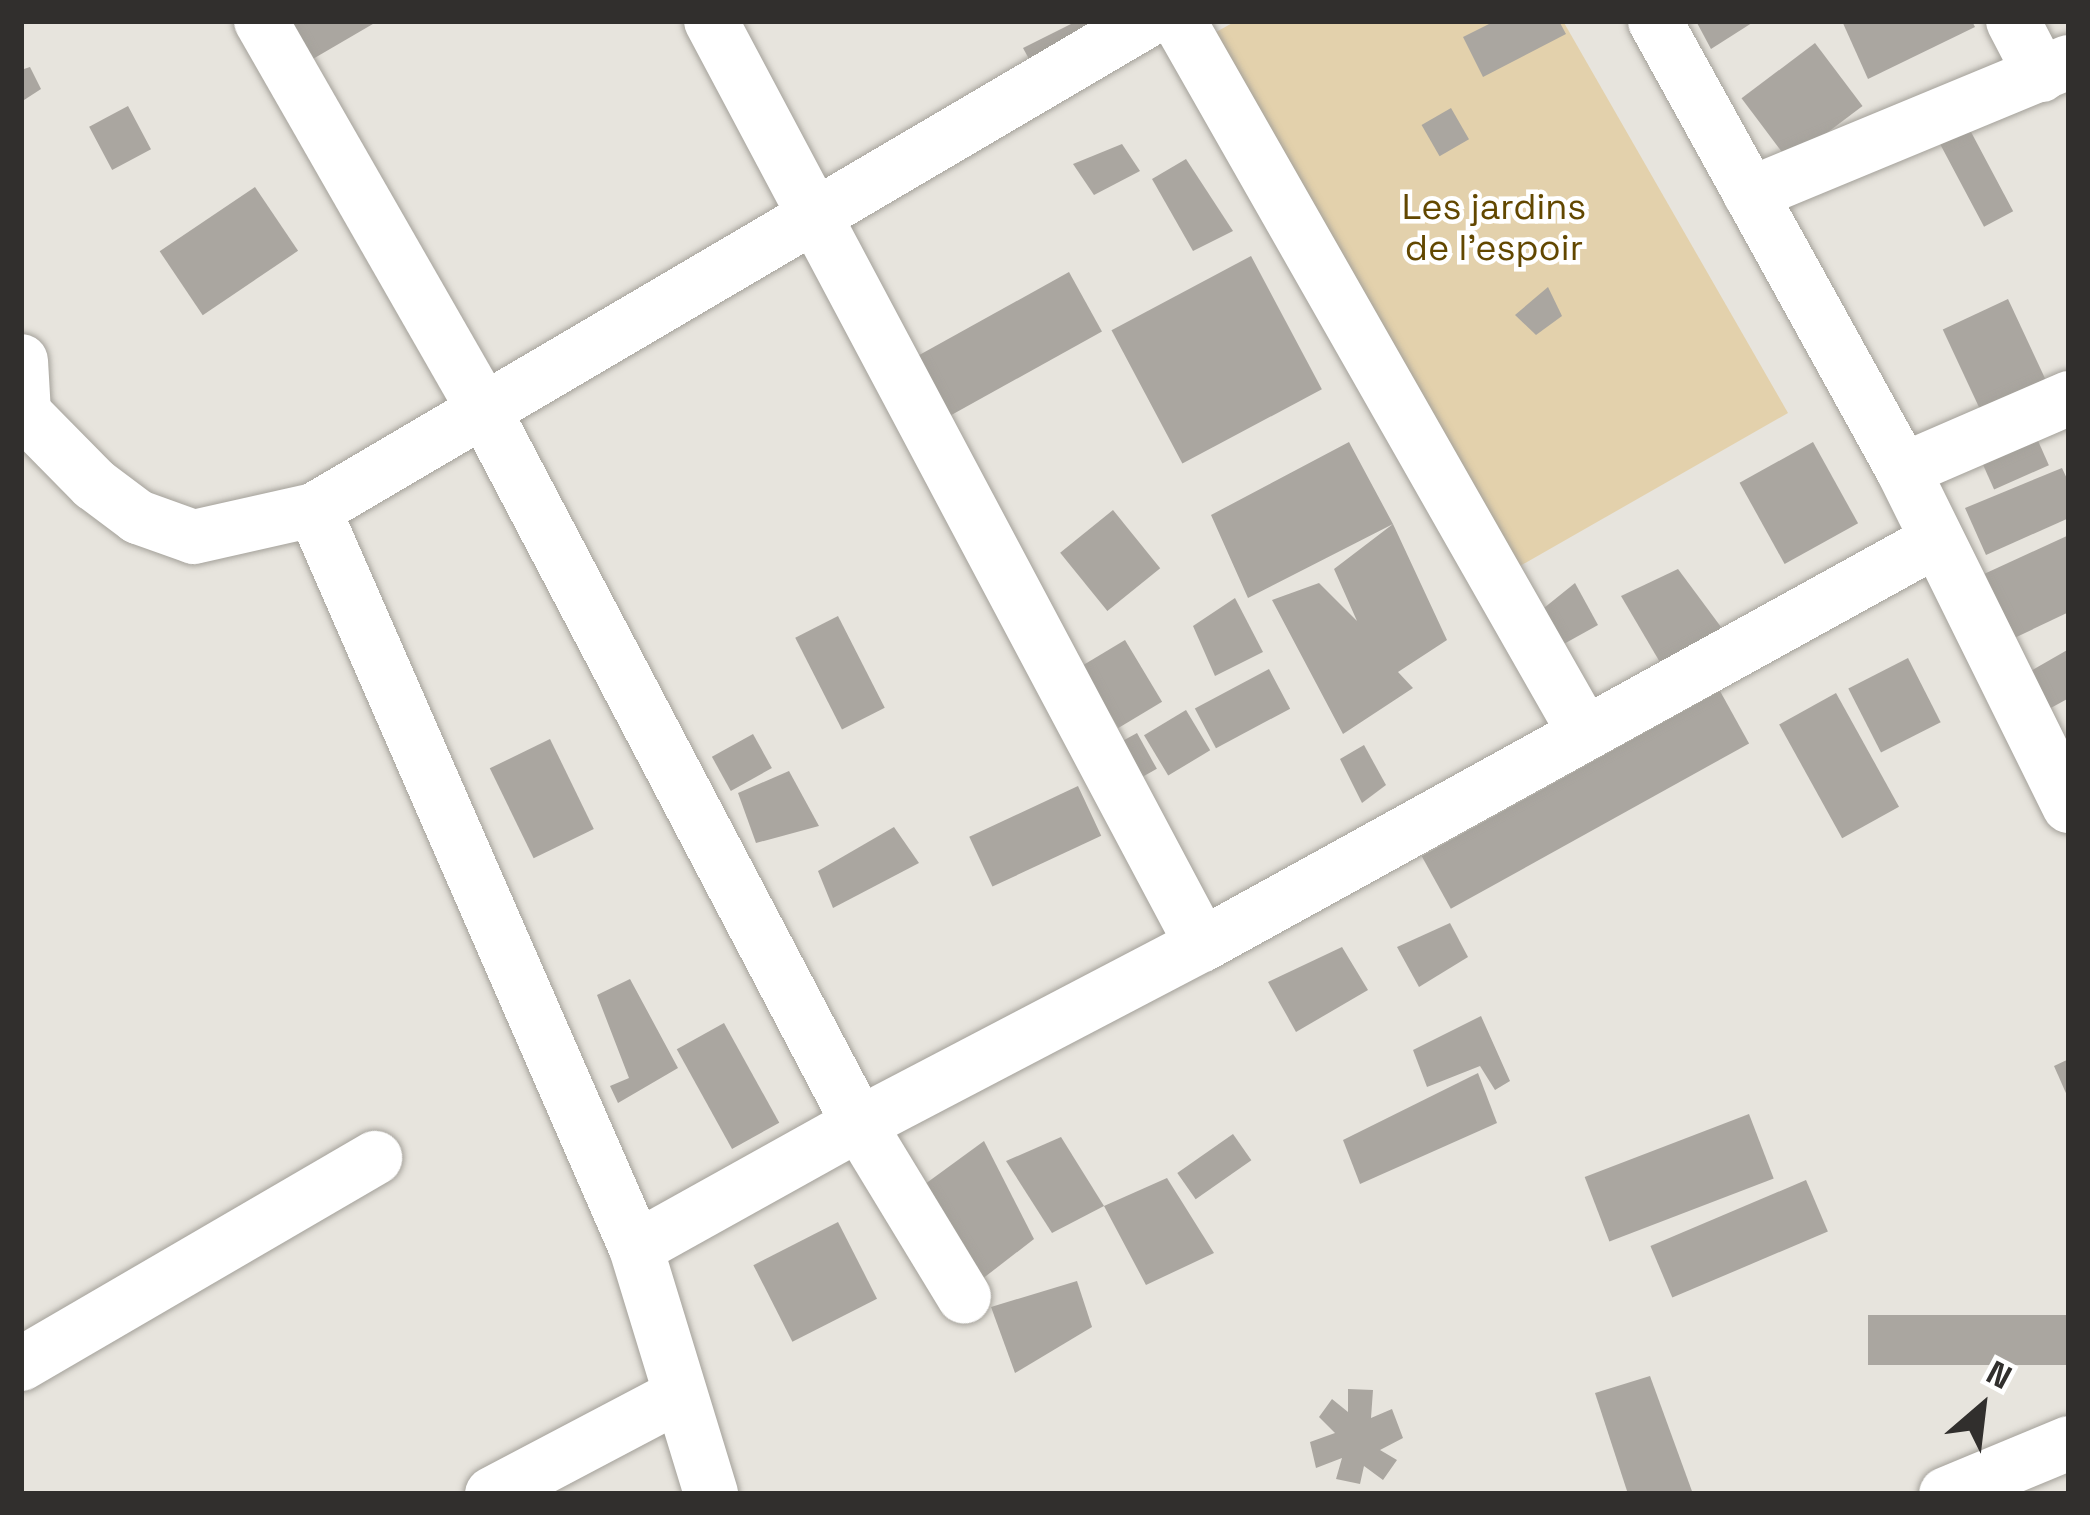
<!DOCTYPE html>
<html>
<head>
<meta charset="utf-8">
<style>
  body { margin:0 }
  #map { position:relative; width:2090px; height:1515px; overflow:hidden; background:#e7e4dd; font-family:"Space Grotesk",sans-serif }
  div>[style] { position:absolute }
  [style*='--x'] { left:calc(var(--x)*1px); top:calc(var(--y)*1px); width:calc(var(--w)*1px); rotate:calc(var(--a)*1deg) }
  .green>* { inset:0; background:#e3d1ac }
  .building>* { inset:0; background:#aaa6a0; transform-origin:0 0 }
  .roads { filter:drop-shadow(0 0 3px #a4a19a) drop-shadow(0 0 3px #a4a19a) }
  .minor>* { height:54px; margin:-27px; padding:0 27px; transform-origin:27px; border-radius:27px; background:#fff }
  span { translate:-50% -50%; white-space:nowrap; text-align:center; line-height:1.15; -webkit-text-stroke:9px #fff; paint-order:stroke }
  .park-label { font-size:36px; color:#624700 }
  .frame { position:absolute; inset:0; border:24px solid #312f2d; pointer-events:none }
  .north { position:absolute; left:1922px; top:1347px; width:120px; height:120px; -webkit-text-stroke:9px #fff; paint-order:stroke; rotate:28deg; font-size:33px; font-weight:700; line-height:48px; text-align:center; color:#312f2d }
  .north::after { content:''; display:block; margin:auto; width:42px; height:54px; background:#312f2d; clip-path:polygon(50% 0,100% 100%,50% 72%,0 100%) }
</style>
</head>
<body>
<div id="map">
  <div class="green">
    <div style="clip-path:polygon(1236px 21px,1563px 21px,1788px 413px,1506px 574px,1200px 41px)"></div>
  </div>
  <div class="building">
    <div style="clip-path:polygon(281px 21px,378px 21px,306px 63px)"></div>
    <div style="clip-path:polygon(1077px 21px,1090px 21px,1098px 35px,1035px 70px,1023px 48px)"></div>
    <div style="clip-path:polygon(1495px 21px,1559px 21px,1566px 34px,1483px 77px,1463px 37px)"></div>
    <div style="clip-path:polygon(1696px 21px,1755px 21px,1711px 49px)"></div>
    <div style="clip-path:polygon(1842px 21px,1972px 21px,1975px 27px,1868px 79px)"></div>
    <div style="left:1815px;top:43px;width:79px;height:92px;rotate:53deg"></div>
    <div style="clip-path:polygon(30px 67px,41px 89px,21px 102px,21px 70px)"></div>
    <div style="left:128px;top:106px;width:49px;height:44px;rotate:62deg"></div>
    <div style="left:1451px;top:108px;width:36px;height:34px;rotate:60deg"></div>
    <div style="left:1962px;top:115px;width:109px;height:33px;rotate:62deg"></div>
    <div style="clip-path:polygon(1122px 144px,1140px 171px,1094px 195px,1073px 164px)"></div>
    <div style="clip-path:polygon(1186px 159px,1233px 231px,1193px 251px,1152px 179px)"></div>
    <div style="left:255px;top:187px;width:77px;height:115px;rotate:56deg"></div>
    <div style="left:1251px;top:256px;width:151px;height:158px;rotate:62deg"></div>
    <div style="left:1069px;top:272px;width:68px;height:183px;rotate:61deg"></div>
    <div style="clip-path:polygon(1548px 287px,1562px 316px,1536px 335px,1515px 315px)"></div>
    <div style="left:2008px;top:299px;width:101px;height:72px;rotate:65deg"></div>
    <div style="left:2031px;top:425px;width:44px;height:60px;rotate:66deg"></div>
    <div style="clip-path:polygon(1349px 442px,1393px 524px,1447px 640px,1398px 672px,1413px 688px,1343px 734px,1272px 600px,1319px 583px,1357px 621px,1334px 569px,1393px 524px,1248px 598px,1211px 515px)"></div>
    <div style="left:1813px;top:442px;width:93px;height:84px;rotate:61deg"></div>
    <div style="clip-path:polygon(2062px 468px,2069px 483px,2069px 518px,1986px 555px,1965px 508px)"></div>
    <div style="left:1113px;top:510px;width:75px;height:68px;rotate:51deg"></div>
    <div style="clip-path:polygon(2069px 535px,2069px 612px,2008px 641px,1984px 574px)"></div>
    <div style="clip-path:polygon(1678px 569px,1724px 631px,1661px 664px,1621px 596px)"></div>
    <div style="clip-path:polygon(1575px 583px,1598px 625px,1562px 645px,1544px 608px)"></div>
    <div style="clip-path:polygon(1235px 598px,1263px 652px,1215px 676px,1193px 626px)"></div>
    <div style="left:838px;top:616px;width:103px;height:48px;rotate:63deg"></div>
    <div style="left:1125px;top:640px;width:72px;height:51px;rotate:59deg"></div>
    <div style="clip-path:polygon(2069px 649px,2069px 698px,2049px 709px,2029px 672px)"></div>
    <div style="left:1908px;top:658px;width:72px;height:67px;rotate:63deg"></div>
    <div style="left:1269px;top:669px;width:45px;height:84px;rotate:62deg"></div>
    <div style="left:1720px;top:691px;width:60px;height:341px;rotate:61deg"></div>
    <div style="left:1836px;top:693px;width:130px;height:65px;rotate:61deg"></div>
    <div style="left:1186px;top:710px;width:47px;height:49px;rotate:59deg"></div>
    <div style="left:1137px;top:733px;width:41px;height:31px;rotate:61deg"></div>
    <div style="left:753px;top:734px;width:39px;height:47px;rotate:61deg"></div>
    <div style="left:550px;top:739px;width:100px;height:67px;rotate:64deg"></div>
    <div style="clip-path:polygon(1364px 745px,1386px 785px,1362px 803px,1340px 759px)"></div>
    <div style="clip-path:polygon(789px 771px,819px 826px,756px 843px,738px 793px)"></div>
    <div style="left:1078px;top:786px;width:55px;height:120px;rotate:65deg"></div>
    <div style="clip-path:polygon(894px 827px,919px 863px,833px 908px,818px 871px)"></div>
    <div style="clip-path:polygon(1450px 923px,1468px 957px,1419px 987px,1397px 947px)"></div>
    <div style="clip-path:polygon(1342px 947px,1368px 990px,1296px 1032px,1268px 982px)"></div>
    <div style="clip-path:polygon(630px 979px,678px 1068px,618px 1103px,610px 1086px,629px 1078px,597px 995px)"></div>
    <div style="clip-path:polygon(1481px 1016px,1510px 1081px,1495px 1090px,1480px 1066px,1427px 1087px,1413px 1050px)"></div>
    <div style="left:724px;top:1023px;width:114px;height:54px;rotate:61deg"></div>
    <div style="clip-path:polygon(2069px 1059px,2069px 1100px,2054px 1066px)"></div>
    <div style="clip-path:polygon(1478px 1073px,1497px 1123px,1360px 1184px,1343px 1140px)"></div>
    <div style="left:1749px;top:1114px;width:69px;height:176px;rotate:69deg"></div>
    <div style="left:1233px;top:1134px;width:32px;height:68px;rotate:55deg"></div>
    <div style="clip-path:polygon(1061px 1137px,1104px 1206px,1052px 1233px,1006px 1161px)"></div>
    <div style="clip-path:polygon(984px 1141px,1034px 1239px,977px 1283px,921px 1187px)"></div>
    <div style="clip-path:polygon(1167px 1178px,1214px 1253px,1146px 1285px,1104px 1206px)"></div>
    <div style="left:1806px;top:1180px;width:56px;height:169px;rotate:67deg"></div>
    <div style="left:838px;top:1222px;width:86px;height:95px;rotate:63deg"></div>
    <div style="clip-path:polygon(1077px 1281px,1092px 1327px,1015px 1373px,991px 1307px)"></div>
    <div style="left:2069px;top:1315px;width:50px;height:201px;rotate:90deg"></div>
    <div style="clip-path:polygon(1650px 1376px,1693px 1494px,1628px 1494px,1595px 1393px)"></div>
    <div style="clip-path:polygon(1348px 1389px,1373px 1390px,1371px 1418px,1392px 1409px,1403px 1438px,1380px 1450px,1397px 1460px,1383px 1480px,1364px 1466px,1360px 1484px,1336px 1479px,1342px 1458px,1316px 1468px,1310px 1442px,1335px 1433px,1319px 1417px,1332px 1399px,1348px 1412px)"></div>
  </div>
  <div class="roads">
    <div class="minor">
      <div style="--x:261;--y:21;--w:451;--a:60.2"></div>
      <div style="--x:485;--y:412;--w:804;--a:62.29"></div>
      <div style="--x:859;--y:1124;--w:202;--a:58.7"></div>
      <div style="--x:711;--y:21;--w:1046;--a:62.01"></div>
      <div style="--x:1179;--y:21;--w:818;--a:60.33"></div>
      <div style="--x:1655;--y:21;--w:513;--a:61.09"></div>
      <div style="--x:1903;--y:470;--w:375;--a:63.7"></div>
      <div style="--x:2013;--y:21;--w:61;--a:62.6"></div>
      <div style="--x:1750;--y:194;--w:345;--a:-22.5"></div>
      <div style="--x:21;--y:361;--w:52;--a:86.7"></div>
      <div style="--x:24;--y:413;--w:100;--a:45.4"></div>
      <div style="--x:94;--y:484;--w:55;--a:36.9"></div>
      <div style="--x:138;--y:517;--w:59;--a:19.7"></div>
      <div style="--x:194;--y:537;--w:123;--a:-12.7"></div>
      <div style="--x:314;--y:510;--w:805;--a:66.43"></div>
      <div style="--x:636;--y:1248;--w:257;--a:73"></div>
      <div style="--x:1903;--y:470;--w:181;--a:-23.4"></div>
      <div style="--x:314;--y:510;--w:965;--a:-30.44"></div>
      <div style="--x:636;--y:1248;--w:255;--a:-29.1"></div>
      <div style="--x:859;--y:1124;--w:387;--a:-27.6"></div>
      <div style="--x:1202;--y:945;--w:839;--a:-28.86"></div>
      <div style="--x:21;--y:1364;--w:410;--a:-30.2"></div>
      <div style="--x:492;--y:1494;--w:210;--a:-27.8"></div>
      <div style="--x:1946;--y:1494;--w:133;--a:-22.5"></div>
    </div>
  </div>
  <div class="park-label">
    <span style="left:1494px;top:228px">Les jardins<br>de l'espoir</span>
  </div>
  <div class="frame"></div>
  <div class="north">N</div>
</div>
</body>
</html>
